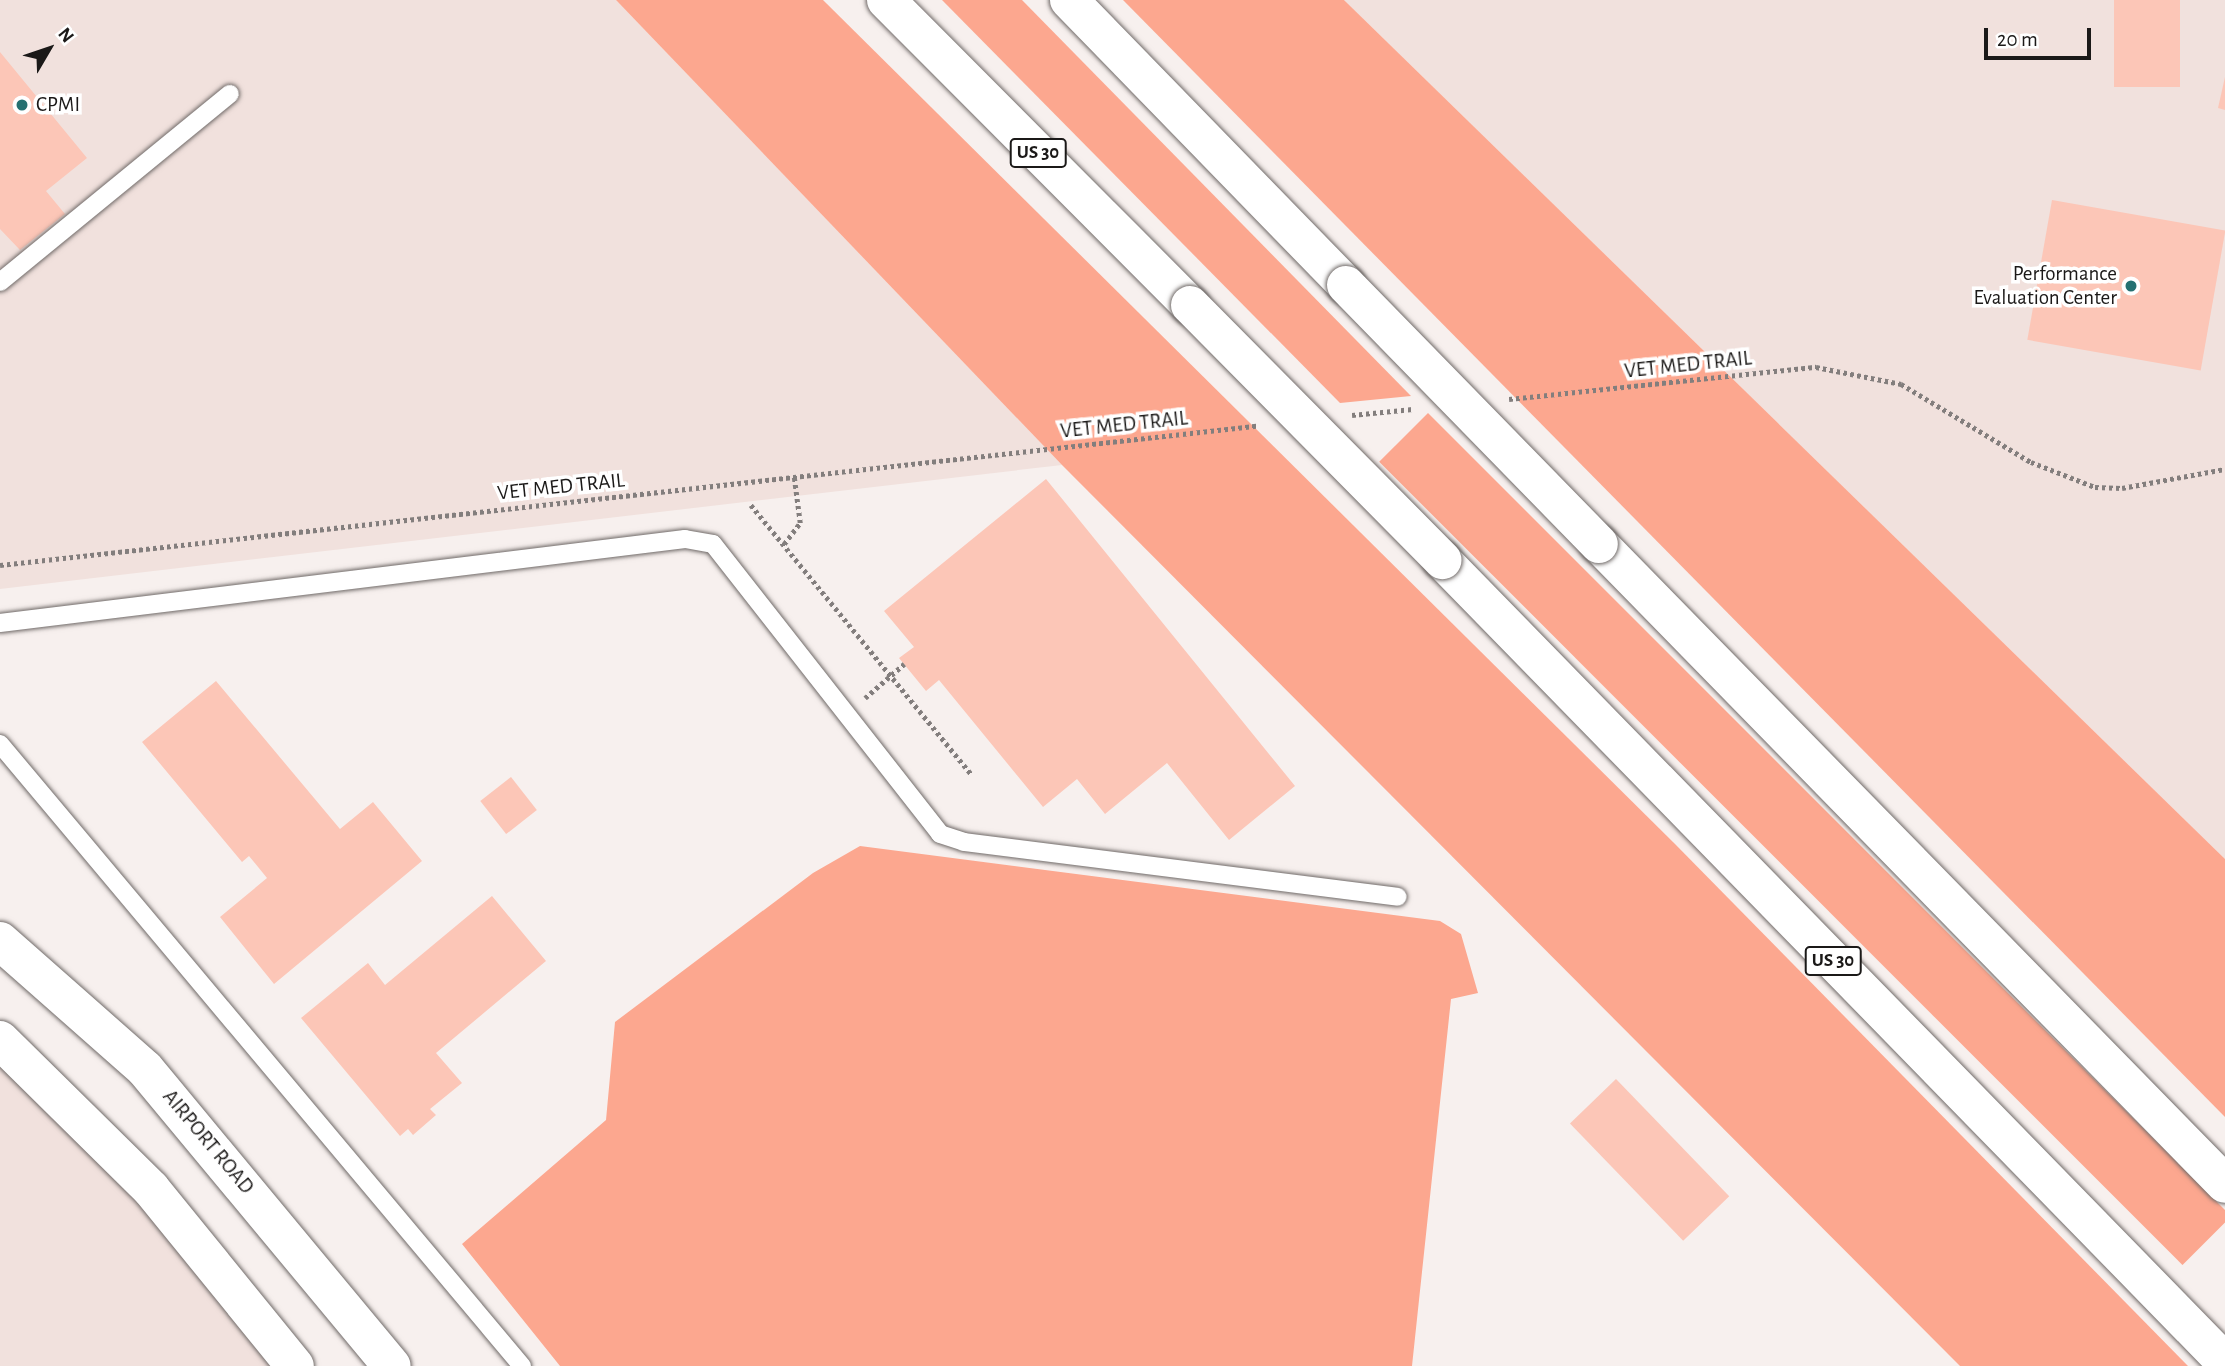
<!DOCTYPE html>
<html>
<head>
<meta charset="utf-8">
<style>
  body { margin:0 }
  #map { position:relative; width:2225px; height:1366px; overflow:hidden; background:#f7f0ee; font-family:"Alegreya Sans",sans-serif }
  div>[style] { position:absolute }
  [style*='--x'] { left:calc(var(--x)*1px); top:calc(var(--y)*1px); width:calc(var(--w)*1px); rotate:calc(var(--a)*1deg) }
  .built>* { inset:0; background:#f1e1dd }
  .green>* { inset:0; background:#fca78f; transform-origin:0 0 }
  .building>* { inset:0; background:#fcc6b7; transform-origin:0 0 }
  .path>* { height:4.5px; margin-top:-2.25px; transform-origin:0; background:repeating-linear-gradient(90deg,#837e7d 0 3.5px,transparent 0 7px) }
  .roads { filter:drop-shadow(0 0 2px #706a68) drop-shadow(0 0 2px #706a68) }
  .service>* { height:18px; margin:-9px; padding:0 9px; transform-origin:9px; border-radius:9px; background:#fff }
  .secondary>* { height:38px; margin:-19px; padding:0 19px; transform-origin:19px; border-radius:19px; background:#fff }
  .motorway>* { height:38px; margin:-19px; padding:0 19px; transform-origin:19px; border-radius:19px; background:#fff }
  .bridges { filter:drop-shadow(0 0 2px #706a68) drop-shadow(0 0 2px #706a68) }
  .motorway-bridge>* { height:38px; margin:-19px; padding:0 19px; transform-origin:19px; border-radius:19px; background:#fff }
  .dots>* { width:19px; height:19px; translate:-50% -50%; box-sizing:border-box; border:4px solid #fff; border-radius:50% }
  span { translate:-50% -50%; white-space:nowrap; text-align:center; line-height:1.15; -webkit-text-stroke:7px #fff; paint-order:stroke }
  .shield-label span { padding:2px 5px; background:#fff; border:2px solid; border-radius:5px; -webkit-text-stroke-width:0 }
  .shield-label { font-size:19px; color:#1b1918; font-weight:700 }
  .poi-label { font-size:21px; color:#1b1918 }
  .left { translate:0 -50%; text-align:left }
  .right { translate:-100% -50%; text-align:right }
  .street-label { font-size:21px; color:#1b1918 }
  .north { position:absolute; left:14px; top:14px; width:70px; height:70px; -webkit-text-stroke:5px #fff; paint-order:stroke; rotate:51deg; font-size:19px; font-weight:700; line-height:28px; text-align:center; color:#1b1918 }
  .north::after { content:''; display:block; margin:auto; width:24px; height:32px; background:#1b1918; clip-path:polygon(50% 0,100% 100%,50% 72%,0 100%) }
  .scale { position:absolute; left:1984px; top:28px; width:107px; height:32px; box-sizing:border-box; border:4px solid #1b1918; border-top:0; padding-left:9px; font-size:21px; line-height:24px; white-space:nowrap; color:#1b1918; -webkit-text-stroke:5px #fff; paint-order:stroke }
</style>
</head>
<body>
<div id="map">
  <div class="built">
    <div style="clip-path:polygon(0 0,616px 0,1062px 465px,0 589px)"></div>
    <div style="clip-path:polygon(1344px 0,2225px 0,2225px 859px)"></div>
    <div style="clip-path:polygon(0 1042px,287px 1366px,0 1366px)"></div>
  </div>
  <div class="green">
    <div style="clip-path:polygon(616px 0,823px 0,1675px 844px,2188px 1366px,1960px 1366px,1062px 465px)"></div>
    <div style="clip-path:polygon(942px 0,1022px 0,1411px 396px,1340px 403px)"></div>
    <div style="clip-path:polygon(1123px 0,1344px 0,2225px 859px,2225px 1117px)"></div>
    <div style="left:1428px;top:413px;width:1136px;height:69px;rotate:45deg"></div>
    <div style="clip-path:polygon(860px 846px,1440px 921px,1461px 934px,1478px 993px,1451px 999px,1412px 1366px,560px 1366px,462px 1244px,606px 1120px,615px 1022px,813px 873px)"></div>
  </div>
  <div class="building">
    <div style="left:2114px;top:0;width:66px;height:87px"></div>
    <div style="clip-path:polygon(0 52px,87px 158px,46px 191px,65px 214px,20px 250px,0 229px)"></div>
    <div style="clip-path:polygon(2225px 77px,2225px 110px,2218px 108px)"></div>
    <div style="left:2052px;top:200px;width:176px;height:142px;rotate:10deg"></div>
    <div style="clip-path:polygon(1046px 479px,1295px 786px,1229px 840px,1167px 763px,1105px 814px,1077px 779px,1043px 807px,939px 680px,926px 691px,899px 658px,914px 647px,884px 611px)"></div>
    <div style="clip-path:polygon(216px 681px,340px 829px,373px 802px,422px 861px,274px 984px,220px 917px,267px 878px,249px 856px,242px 862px,142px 742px)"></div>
    <div style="left:511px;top:777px;width:42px;height:39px;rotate:52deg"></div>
    <div style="clip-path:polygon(492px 896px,546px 961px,436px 1053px,462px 1083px,430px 1109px,436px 1115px,413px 1135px,408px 1129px,400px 1136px,301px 1018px,368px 963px,385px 985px)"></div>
    <div style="left:1616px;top:1079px;width:163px;height:64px;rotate:46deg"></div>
  </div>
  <div class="path">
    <div style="--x:1509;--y:399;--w:309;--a:-6"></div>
    <div style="--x:1816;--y:367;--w:87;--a:11.3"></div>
    <div style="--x:1901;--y:384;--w:152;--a:31"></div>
    <div style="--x:2031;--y:462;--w:69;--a:21.3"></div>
    <div style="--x:2095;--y:487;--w:27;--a:2"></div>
    <div style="--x:2122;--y:488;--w:105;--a:-10.5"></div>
    <div style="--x:1352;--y:415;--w:61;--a:-5.6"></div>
    <div style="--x:751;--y:505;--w:348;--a:50.7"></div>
    <div style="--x:784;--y:544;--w:26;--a:-53"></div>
    <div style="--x:800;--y:523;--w:46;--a:-97.4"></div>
    <div style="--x:0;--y:565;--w:1264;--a:-6.32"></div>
    <div style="--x:865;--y:698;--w:52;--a:-41.1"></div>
  </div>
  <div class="roads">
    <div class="service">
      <div style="--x:0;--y:282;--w:297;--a:-39.3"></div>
      <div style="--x:0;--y:623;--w:690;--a:-6.99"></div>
      <div style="--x:685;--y:539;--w:28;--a:10"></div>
      <div style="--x:713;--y:544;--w:368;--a:51.9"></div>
      <div style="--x:940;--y:834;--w:25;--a:18"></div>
      <div style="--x:964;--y:842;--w:437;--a:7.2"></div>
      <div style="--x:0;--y:744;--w:812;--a:50"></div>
    </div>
    <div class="secondary">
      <div style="--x:0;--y:941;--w:193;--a:41.4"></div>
      <div style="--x:145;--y:1069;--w:386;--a:50.3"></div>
      <div style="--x:0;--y:1040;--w:212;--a:44.6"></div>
      <div style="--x:151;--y:1189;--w:228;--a:50.9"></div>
    </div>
    <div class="motorway">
      <div style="--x:886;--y:0;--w:431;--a:45.1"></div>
      <div style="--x:1069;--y:0;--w:397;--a:45.8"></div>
      <div style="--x:1599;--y:544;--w:895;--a:45.63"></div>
      <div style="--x:1442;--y:560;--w:1121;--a:45.69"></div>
    </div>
  </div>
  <div class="bridges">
    <div class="motorway-bridge">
      <div style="--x:1346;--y:285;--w:362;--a:45.7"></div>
      <div style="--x:1190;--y:305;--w:359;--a:45.3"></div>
    </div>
  </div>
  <div class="dots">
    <div style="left:22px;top:105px;background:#257071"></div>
    <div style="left:2131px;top:286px;background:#257071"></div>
  </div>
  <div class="shield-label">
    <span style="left:1038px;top:153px">US 30</span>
    <span style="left:1833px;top:961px">US 30</span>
  </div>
  <div class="poi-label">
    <span class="left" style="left:36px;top:105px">CPMI</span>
    <span class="right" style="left:2117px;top:286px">Performance<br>Evaluation Center</span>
  </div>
  <div class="street-label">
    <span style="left:1688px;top:365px;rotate:-6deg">VET MED TRAIL</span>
    <span style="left:1124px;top:425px;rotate:-6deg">VET MED TRAIL</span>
    <span style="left:561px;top:487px;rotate:-6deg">VET MED TRAIL</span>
    <span style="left:208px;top:1142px;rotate:50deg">AIRPORT ROAD</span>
  </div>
  <div class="north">N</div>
  <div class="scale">20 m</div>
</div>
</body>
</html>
